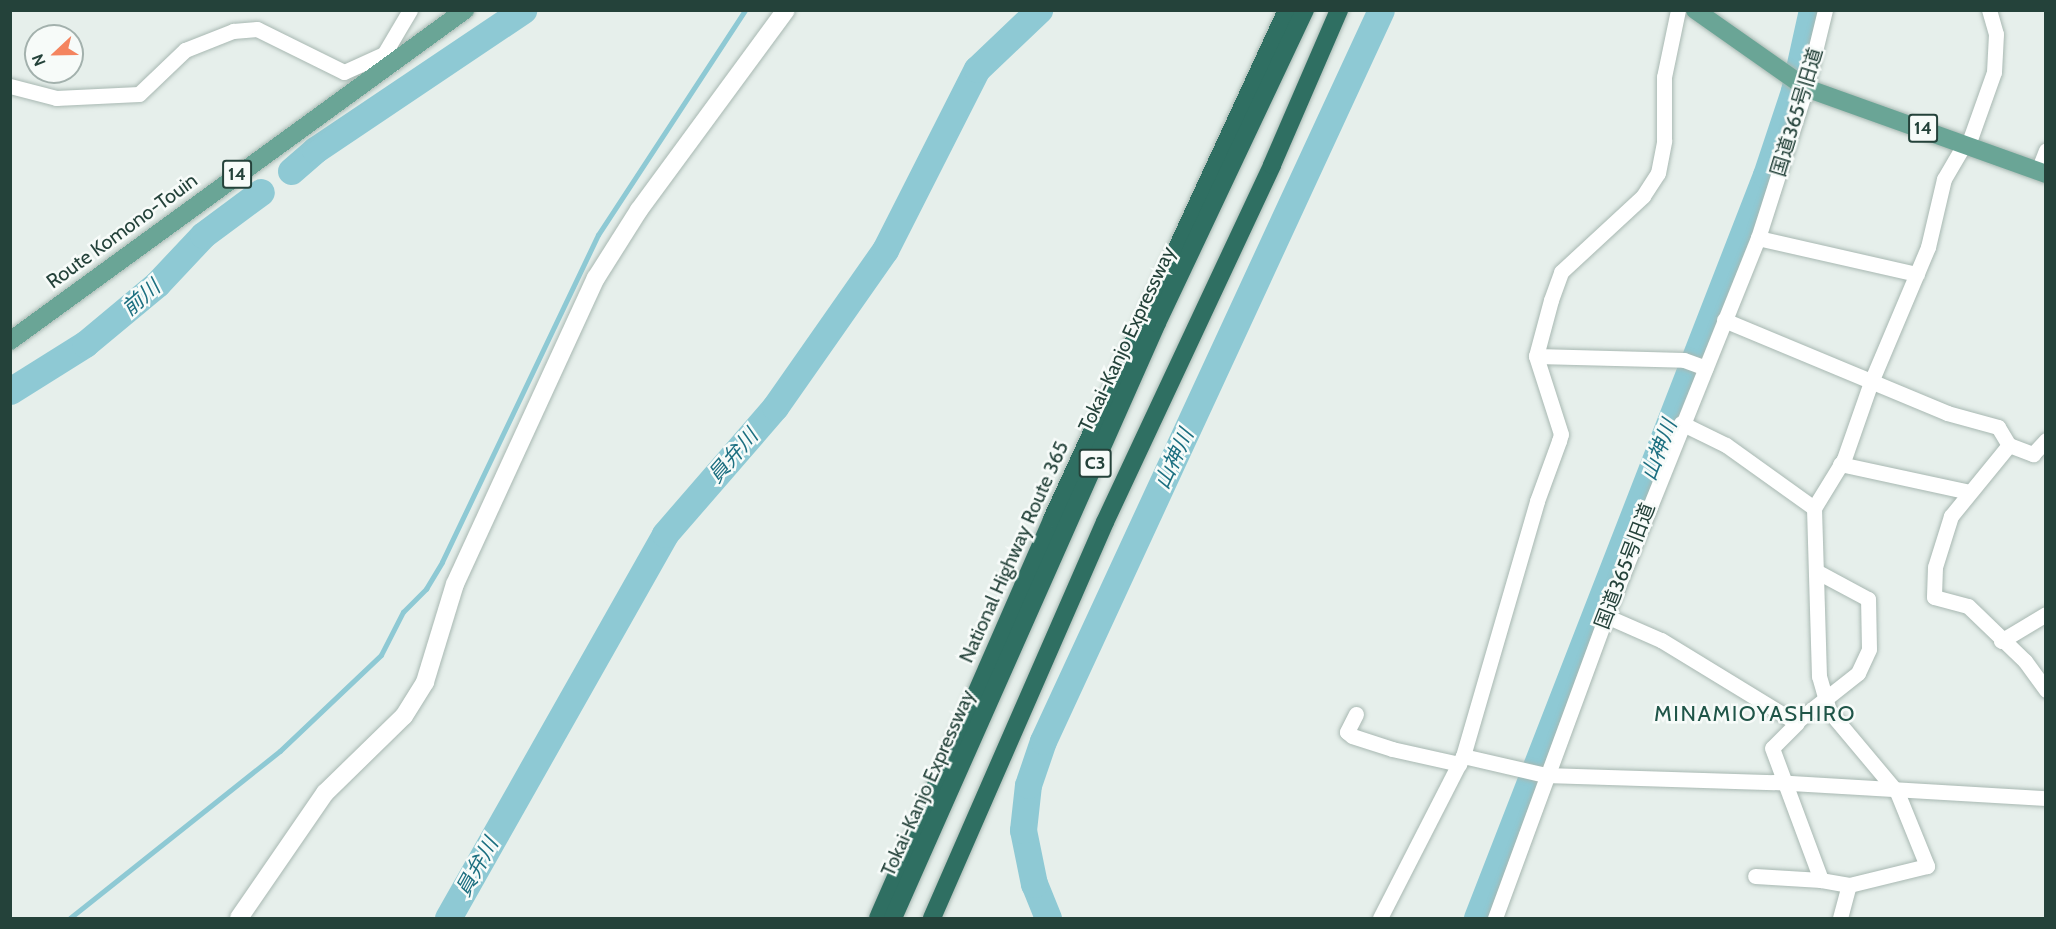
<!DOCTYPE html>
<html>
<head>
<meta charset="utf-8">
<style>
  body { margin:0 }
  #map { position:relative; width:2056px; height:929px; overflow:hidden; background:#e6efeb; font-family:Cabin,"Noto Sans JP",sans-serif }
  div>[style] { position:absolute }
  [style*='--x'] { left:calc(var(--x)*1px); top:calc(var(--y)*1px); width:calc(var(--w)*1px); rotate:calc(var(--a)*1deg) }
  .stream>* { height:4.5px; margin:-2.25px; padding:0 2.25px; transform-origin:2.25px; border-radius:2.25px; background:#8ec9d4 }
  .river>* { height:27px; margin:-13.5px; padding:0 13.5px; transform-origin:13.5px; border-radius:13.5px; background:#8ec9d4 }
  .roads { filter:drop-shadow(0 0 2px #a8b8b2) drop-shadow(0 0 2px #a8b8b2) }
  .street>* { height:15px; margin:-7.5px; padding:0 7.5px; transform-origin:7.5px; border-radius:7.5px; background:#fff }
  .secondary>* { height:18px; margin:-9px; padding:0 9px; transform-origin:9px; border-radius:9px; background:#fff }
  .primary>* { height:18px; margin:-9px; padding:0 9px; transform-origin:9px; border-radius:9px; background:#6aa596 }
  .highway>* { height:18px; margin:-9px; padding:0 9px; transform-origin:9px; border-radius:9px; background:#2f6f62 }
  span { translate:-50% -50%; white-space:nowrap; text-align:center; line-height:1.15; -webkit-text-stroke:5px #f7fbf9; paint-order:stroke }
  .shield-label span { padding:2px 4px; background:#f7fbf9; border:2px solid; border-radius:4px; -webkit-text-stroke-width:0 }
  .shield-label { font-size:18px; color:#24423a; font-weight:700 }
  .street-label { font-size:20px; color:#24423a }
  .water-label { font-size:21px; color:#1c6f80; font-style:italic }
  .quarter-label { font-size:22px; color:#1f5548; letter-spacing:1.5px }
  .frame { position:absolute; inset:0; border:12px solid #24423a; pointer-events:none }
  .north { position:absolute; left:24px; top:24px; width:60px; height:60px; box-sizing:border-box; background:#f7fbf9; border:2px solid #a3b1ad; border-radius:50%; rotate:248deg; font-size:16px; font-weight:700; line-height:24px; text-align:center; color:#24423a }
  .north::after { content:''; display:block; margin:auto; width:21px; height:27px; background:#f4845f; clip-path:polygon(50% 0,100% 100%,50% 72%,0 100%) }
</style>
</head>
<body>
<div id="map">
  <div class="stream">
    <div style="--x:70;--y:918;--w:268;--a:-38.5"></div>
    <div style="--x:280;--y:751;--w:139;--a:-43.5"></div>
    <div style="--x:381;--y:655;--w:48;--a:-62.9"></div>
    <div style="--x:403;--y:612;--w:33;--a:-45"></div>
    <div style="--x:426;--y:589;--w:31;--a:-59"></div>
    <div style="--x:442;--y:562;--w:362;--a:-64.5"></div>
    <div style="--x:598;--y:235;--w:269;--a:-56.8"></div>
  </div>
  <div class="river">
    <div style="--x:291;--y:171;--w:32;--a:-41"></div>
    <div style="--x:315;--y:150;--w:251;--a:-33.9"></div>
    <div style="--x:10;--y:391;--w:89;--a:-32.1"></div>
    <div style="--x:85;--y:344;--w:94;--a:-39.8"></div>
    <div style="--x:157;--y:284;--w:67;--a:-46.8"></div>
    <div style="--x:203;--y:235;--w:72;--a:-36.6"></div>
    <div style="--x:448;--y:918;--w:441;--a:-60.5"></div>
    <div style="--x:665;--y:534;--w:168;--a:-49.1"></div>
    <div style="--x:775;--y:407;--w:192;--a:-55"></div>
    <div style="--x:885;--y:250;--w:203;--a:-63.1"></div>
    <div style="--x:977;--y:69;--w:86;--a:-43.6"></div>
    <div style="--x:1048;--y:918;--w:37;--a:-112"></div>
    <div style="--x:1034;--y:884;--w:55;--a:-101.5"></div>
    <div style="--x:1023;--y:830;--w:45;--a:-83.7"></div>
    <div style="--x:1028;--y:785;--w:46;--a:-71.2"></div>
    <div style="--x:1043;--y:741;--w:805;--a:-65.19"></div>
    <div style="--x:1477;--y:918;--w:797;--a:-68.75"></div>
    <div style="--x:1766;--y:175;--w:89;--a:-71.6"></div>
    <div style="--x:1794;--y:91;--w:83;--a:-77.5"></div>
  </div>
  <div class="roads">
    <div class="street">
      <div style="--x:384;--y:54;--w:51;--a:-59.4"></div>
      <div style="--x:10;--y:86;--w:48;--a:14.6"></div>
      <div style="--x:56;--y:98;--w:83;--a:-2.8"></div>
      <div style="--x:139;--y:94;--w:64;--a:-43.7"></div>
      <div style="--x:185;--y:50;--w:52;--a:-21.6"></div>
      <div style="--x:233;--y:31;--w:24;--a:-5"></div>
      <div style="--x:257;--y:29;--w:97;--a:26.3"></div>
      <div style="--x:344;--y:72;--w:44;--a:-24.2"></div>
      <div style="--x:384;--y:54;--w:13;--a:51"></div>
      <div style="--x:1968;--y:145;--w:77;--a:-70.4"></div>
      <div style="--x:1994;--y:72;--w:38;--a:-87"></div>
      <div style="--x:1996;--y:34;--w:25;--a:-106"></div>
      <div style="--x:2038;--y:171;--w:22;--a:-69"></div>
      <div style="--x:1758;--y:238;--w:163;--a:12.8"></div>
      <div style="--x:1724;--y:320;--w:242;--a:22.6"></div>
      <div style="--x:1947;--y:413;--w:53;--a:15.4"></div>
      <div style="--x:1998;--y:427;--w:21;--a:59"></div>
      <div style="--x:2009;--y:445;--w:26;--a:21"></div>
      <div style="--x:2033;--y:454;--w:19;--a:-47"></div>
      <div style="--x:1536;--y:356;--w:148;--a:1.5"></div>
      <div style="--x:1684;--y:360;--w:23;--a:20"></div>
      <div style="--x:1681;--y:423;--w:50;--a:26.1"></div>
      <div style="--x:1726;--y:445;--w:108;--a:35.6"></div>
      <div style="--x:1814;--y:508;--w:168;--a:88.3"></div>
      <div style="--x:1819;--y:676;--w:36;--a:74"></div>
      <div style="--x:1829;--y:711;--w:106;--a:50"></div>
      <div style="--x:1897;--y:792;--w:80;--a:67.9"></div>
      <div style="--x:1927;--y:866;--w:80;--a:166.3"></div>
      <div style="--x:1849;--y:885;--w:28;--a:-170"></div>
      <div style="--x:2009;--y:445;--w:92;--a:129.2"></div>
      <div style="--x:1951;--y:516;--w:53;--a:107.4"></div>
      <div style="--x:1935;--y:567;--w:30;--a:92"></div>
      <div style="--x:1934;--y:597;--w:35;--a:15"></div>
      <div style="--x:1968;--y:606;--w:79;--a:44"></div>
      <div style="--x:2025;--y:661;--w:36;--a:54"></div>
      <div style="--x:1840;--y:464;--w:132;--a:12.2"></div>
      <div style="--x:1814;--y:508;--w:57;--a:-58.5"></div>
      <div style="--x:1844;--y:459;--w:82;--a:-70.7"></div>
      <div style="--x:1871;--y:382;--w:147;--a:-67.1"></div>
      <div style="--x:1928;--y:247;--w:70;--a:-76.8"></div>
      <div style="--x:1944;--y:179;--w:42;--a:-59.7"></div>
      <div style="--x:1606;--y:616;--w:60;--a:23.6"></div>
      <div style="--x:1661;--y:640;--w:159;--a:31.4"></div>
      <div style="--x:1797;--y:723;--w:35;--a:135"></div>
      <div style="--x:1772;--y:748;--w:141;--a:69.6"></div>
      <div style="--x:1821;--y:880;--w:66;--a:-176.5"></div>
      <div style="--x:2001;--y:641;--w:52;--a:-31"></div>
      <div style="--x:1356;--y:714;--w:20;--a:117"></div>
      <div style="--x:1347;--y:732;--w:6;--a:39"></div>
      <div style="--x:1352;--y:736;--w:42;--a:18"></div>
      <div style="--x:1392;--y:749;--w:69;--a:12.6"></div>
      <div style="--x:1796;--y:722;--w:79;--a:-38.3"></div>
      <div style="--x:1858;--y:673;--w:26;--a:-65"></div>
      <div style="--x:1869;--y:649;--w:50;--a:-91.1"></div>
      <div style="--x:1868;--y:599;--w:59;--a:-151.7"></div>
      <div style="--x:1463;--y:756;--w:84;--a:13"></div>
      <div style="--x:1545;--y:775;--w:229;--a:1.8"></div>
      <div style="--x:1774;--y:782;--w:272;--a:3.4"></div>
      <div style="--x:1380;--y:918;--w:182;--a:-62.9"></div>
      <div style="--x:1463;--y:756;--w:266;--a:-73.8"></div>
      <div style="--x:1537;--y:501;--w:64;--a:-69.9"></div>
      <div style="--x:1559;--y:441;--w:7;--a:-74"></div>
      <div style="--x:1561;--y:434;--w:82;--a:-107.8"></div>
      <div style="--x:1536;--y:356;--w:58;--a:-75"></div>
      <div style="--x:1551;--y:300;--w:30;--a:-70"></div>
      <div style="--x:1561;--y:272;--w:112;--a:-42.8"></div>
      <div style="--x:1643;--y:196;--w:27;--a:-57"></div>
      <div style="--x:1658;--y:173;--w:33;--a:-79"></div>
      <div style="--x:1664;--y:141;--w:64;--a:-90"></div>
      <div style="--x:1664;--y:77;--w:68;--a:-78.2"></div>
      <div style="--x:1495;--y:918;--w:322;--a:-69.8"></div>
      <div style="--x:1606;--y:616;--w:407;--a:-68.1"></div>
      <div style="--x:1758;--y:238;--w:157;--a:-72.3"></div>
      <div style="--x:1806;--y:88;--w:80;--a:-76.3"></div>
      <div style="--x:1840;--y:918;--w:34;--a:-75"></div>
    </div>
    <div class="secondary">
      <div style="--x:239;--y:918;--w:152;--a:-55.5"></div>
      <div style="--x:325;--y:793;--w:110;--a:-44.3"></div>
      <div style="--x:404;--y:716;--w:40;--a:-58"></div>
      <div style="--x:425;--y:682;--w:102;--a:-73"></div>
      <div style="--x:455;--y:584;--w:337;--a:-65.3"></div>
      <div style="--x:596;--y:278;--w:80;--a:-57.7"></div>
      <div style="--x:639;--y:210;--w:248;--a:-53.7"></div>
    </div>
    <div class="primary">
      <div style="--x:1695;--y:10;--w:136;--a:35.1"></div>
      <div style="--x:1806;--y:88;--w:255;--a:19.7"></div>
      <div style="--x:10;--y:341;--w:563;--a:-36.03"></div>
    </div>
    <div class="highway">
      <div style="--x:878;--y:918;--w:435;--a:-66.4"></div>
      <div style="--x:1052;--y:519;--w:561;--a:-65.22"></div>
      <div style="--x:893;--y:918;--w:651;--a:-66.07"></div>
      <div style="--x:1157;--y:323;--w:346;--a:-64.7"></div>
      <div style="--x:932;--y:918;--w:432;--a:-66.4"></div>
      <div style="--x:1105;--y:522;--w:394;--a:-64.9"></div>
      <div style="--x:1272;--y:165;--w:169;--a:-66.6"></div>
    </div>
  </div>
  <div class="shield-label">
    <span style="left:1923px;top:128px">14</span>
    <span style="left:237px;top:174px">14</span>
    <span style="left:1095px;top:463px">C3</span>
  </div>
  <div class="street-label">
    <span style="left:1797px;top:112px;rotate:-73deg">国道365号旧道</span>
    <span style="left:122px;top:231px;rotate:-36deg">Route Komono-Touin</span>
    <span style="left:1127px;top:339px;rotate:-65deg">Tokai-Kanjo Expressway</span>
    <span style="left:1014px;top:552px;rotate:-66deg">National Highway Route 365</span>
    <span style="left:1625px;top:566px;rotate:-69deg">国道365号旧道</span>
    <span style="left:928px;top:783px;rotate:-66deg">Tokai-Kanjo Expressway</span>
  </div>
  <div class="water-label">
    <span style="left:141px;top:298px;rotate:-41deg">前川</span>
    <span style="left:1659px;top:450px;rotate:-69deg">山神川</span>
    <span style="left:733px;top:456px;rotate:-49deg">員弁川</span>
    <span style="left:1174px;top:459px;rotate:-65deg">山神川</span>
    <span style="left:477px;top:867px;rotate:-61deg">員弁川</span>
  </div>
  <div class="quarter-label">
    <span style="left:1755px;top:714px">MINAMIOYASHIRO</span>
  </div>
  <div class="frame"></div>
  <div class="north">N</div>
</div>
</body>
</html>
